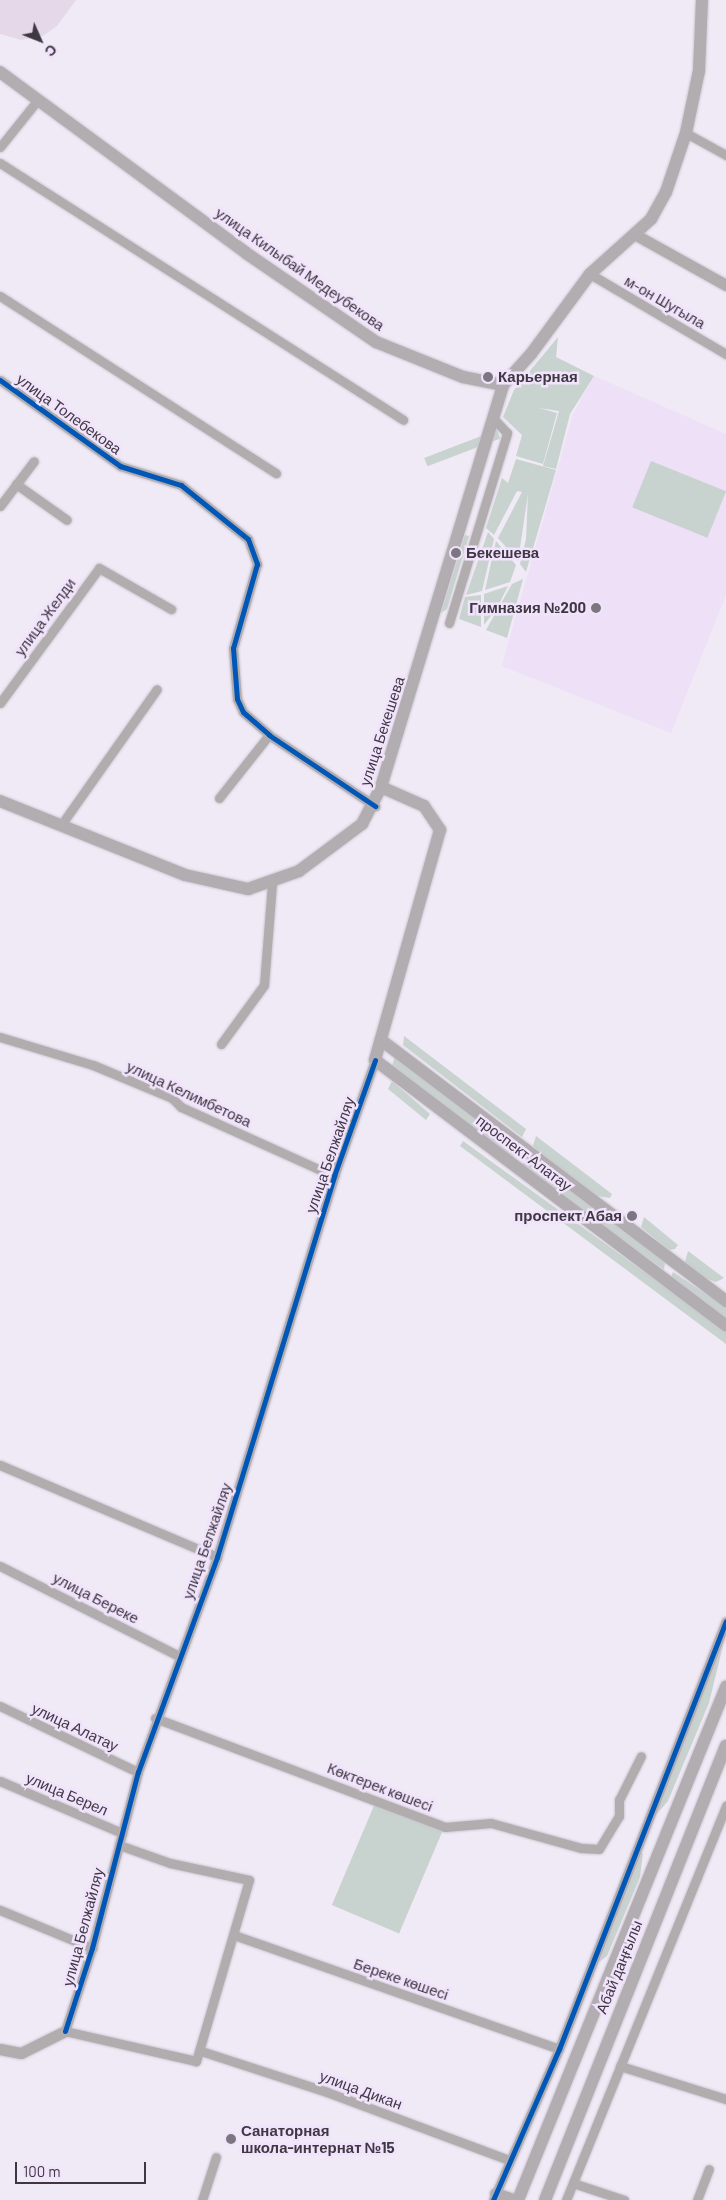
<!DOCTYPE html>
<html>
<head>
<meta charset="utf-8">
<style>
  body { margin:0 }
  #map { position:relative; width:726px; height:2200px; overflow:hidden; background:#f0e9f6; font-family:Barlow,sans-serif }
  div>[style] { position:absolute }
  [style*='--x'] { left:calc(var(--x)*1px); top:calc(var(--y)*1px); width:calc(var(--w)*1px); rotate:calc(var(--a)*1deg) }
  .built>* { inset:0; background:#ede0f7 }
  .industrial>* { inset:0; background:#e5d9e9 }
  .green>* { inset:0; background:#c8d2ce; transform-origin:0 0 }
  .roads { filter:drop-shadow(0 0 1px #ccc6d1) drop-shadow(0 0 1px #ccc6d1) }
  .minor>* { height:9px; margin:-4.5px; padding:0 4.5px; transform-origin:4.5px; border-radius:4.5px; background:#b1adaf }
  .tertiary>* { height:11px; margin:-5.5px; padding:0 5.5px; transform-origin:5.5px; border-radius:5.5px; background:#b1adaf }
  .secondary>* { height:12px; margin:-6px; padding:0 6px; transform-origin:6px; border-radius:6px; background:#b2adb0 }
  .cycleway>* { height:5px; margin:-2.5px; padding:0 2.5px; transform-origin:2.5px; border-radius:2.5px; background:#0057b8 }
  .dots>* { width:14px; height:14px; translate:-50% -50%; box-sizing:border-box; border:2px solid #f1e3fc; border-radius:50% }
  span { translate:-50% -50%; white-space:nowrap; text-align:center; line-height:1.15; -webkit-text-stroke:5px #f1e3fc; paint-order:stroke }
  .street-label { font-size:15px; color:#3e3842 }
  .poi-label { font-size:15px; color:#3e3842; font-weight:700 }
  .left { translate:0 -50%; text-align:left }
  .right { translate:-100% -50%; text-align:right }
  .north { position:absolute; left:15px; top:15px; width:50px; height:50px; -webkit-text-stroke:4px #f1e3fc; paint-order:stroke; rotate:134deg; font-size:14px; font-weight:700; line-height:20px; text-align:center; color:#3e3842 }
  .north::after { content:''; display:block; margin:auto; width:18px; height:22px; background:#3e3842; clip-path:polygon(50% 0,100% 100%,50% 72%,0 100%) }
  .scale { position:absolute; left:15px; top:2162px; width:131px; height:22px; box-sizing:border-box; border:2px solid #3e3842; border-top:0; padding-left:6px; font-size:15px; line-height:18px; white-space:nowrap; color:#3e3842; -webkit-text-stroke:4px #f1e3fc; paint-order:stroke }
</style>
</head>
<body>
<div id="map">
  <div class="built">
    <div style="clip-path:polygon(594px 376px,726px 434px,726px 595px,671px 733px,502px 666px,573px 414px)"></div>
  </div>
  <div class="industrial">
    <div style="clip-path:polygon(0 0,76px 0,57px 26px,43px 36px,21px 40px,0 34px)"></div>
  </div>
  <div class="green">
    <div style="clip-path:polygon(558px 337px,556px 357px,594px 376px,570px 414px,556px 469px,543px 466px,559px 411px,539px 408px,557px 413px,543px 464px,516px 456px,522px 435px,503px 417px,514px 390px)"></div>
    <div style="left:497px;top:430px;width:9px;height:78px;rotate:69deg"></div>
    <div style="clip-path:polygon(516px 459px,556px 470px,526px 572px,520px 564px,526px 539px,528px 494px,518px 561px,498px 538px,522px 492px,517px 491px,494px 535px,486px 528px,502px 478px,508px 483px)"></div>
    <div style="left:651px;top:461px;width:81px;height:50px;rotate:22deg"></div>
    <div style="clip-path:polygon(488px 532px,494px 539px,482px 591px,466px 595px)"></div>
    <div style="clip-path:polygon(465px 535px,469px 536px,466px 546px,447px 609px,441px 613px)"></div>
    <div style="clip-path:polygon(496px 541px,516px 565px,510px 582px,485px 590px)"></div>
    <div style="clip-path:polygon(523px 579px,507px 638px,486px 630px,512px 584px)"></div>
    <div style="clip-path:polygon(508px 586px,497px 608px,484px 625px,484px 594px)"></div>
    <div style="clip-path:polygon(481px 595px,481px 627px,459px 619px,465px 597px)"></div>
    <div style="clip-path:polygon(404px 1036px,526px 1129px,522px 1137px,403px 1045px)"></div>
    <div style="clip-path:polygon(395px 1056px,515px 1149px,514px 1157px,392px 1066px)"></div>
    <div style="clip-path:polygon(392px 1081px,430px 1114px,426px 1120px,388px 1089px)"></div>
    <div style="clip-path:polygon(536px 1136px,612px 1194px,610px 1198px,591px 1195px,539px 1152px,533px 1146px)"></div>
    <div style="clip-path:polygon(463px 1141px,726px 1331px,726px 1344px,460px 1146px)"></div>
    <div style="clip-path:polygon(527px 1158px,665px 1262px,664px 1270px,521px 1166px)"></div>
    <div style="clip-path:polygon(644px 1217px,678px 1245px,675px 1249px,669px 1250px,641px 1227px)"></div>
    <div style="clip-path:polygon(688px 1251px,724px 1278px,716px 1282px,704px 1278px,685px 1262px)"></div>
    <div style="clip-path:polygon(673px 1272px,726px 1307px,726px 1319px,671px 1277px)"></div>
    <div style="clip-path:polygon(726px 1633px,709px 1703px,668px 1801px,655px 1816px)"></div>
    <div style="left:376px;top:1801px;width:73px;height:113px;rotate:23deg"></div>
    <div style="clip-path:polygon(638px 1852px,643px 1853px,640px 1877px,607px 1956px,599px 1962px)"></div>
  </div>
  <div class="roads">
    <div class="minor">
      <div style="--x:686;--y:133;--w:46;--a:28.8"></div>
      <div style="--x:0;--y:147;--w:58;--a:-51.3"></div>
      <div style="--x:0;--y:163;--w:478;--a:32.5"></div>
      <div style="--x:590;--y:274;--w:158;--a:30.5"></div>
      <div style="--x:0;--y:296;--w:328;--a:32.7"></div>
      <div style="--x:0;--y:380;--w:148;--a:35.6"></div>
      <div style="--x:120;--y:466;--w:64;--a:17.3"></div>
      <div style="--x:181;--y:485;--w:86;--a:38.9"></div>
      <div style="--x:248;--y:539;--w:27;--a:70"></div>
      <div style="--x:257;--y:564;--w:87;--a:105.9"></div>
      <div style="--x:233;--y:648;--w:51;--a:85.5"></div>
      <div style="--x:237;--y:699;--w:14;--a:65"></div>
      <div style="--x:243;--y:712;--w:35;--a:41"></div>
      <div style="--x:269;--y:735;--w:128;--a:33.8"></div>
      <div style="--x:16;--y:484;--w:62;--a:35.2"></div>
      <div style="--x:0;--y:506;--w:56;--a:-52.9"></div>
      <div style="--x:449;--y:623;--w:199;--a:-73"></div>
      <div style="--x:507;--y:433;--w:22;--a:-133"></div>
      <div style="--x:0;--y:703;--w:167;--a:-53.7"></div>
      <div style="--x:99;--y:568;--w:83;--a:29.7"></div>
      <div style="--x:219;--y:798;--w:80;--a:-51.6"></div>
      <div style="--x:61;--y:825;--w:166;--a:-54.8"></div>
      <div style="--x:0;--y:1037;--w:97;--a:16.8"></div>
      <div style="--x:93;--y:1065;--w:86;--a:22.7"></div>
      <div style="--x:172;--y:1098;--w:13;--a:45"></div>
      <div style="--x:181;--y:1107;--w:168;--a:24.3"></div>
      <div style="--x:221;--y:1044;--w:73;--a:-53.9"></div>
      <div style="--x:264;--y:985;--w:102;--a:-85.5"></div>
      <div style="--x:0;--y:1465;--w:236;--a:23"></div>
      <div style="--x:0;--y:1566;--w:200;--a:26.7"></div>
      <div style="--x:0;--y:1706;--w:153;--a:25.6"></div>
      <div style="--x:155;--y:1718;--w:310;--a:20.6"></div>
      <div style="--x:445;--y:1827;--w:46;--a:-5"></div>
      <div style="--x:491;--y:1823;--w:93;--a:15.5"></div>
      <div style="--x:581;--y:1848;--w:18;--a:3"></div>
      <div style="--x:599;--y:1849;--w:39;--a:-59"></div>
      <div style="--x:619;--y:1816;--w:16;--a:-90"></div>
      <div style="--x:619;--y:1800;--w:49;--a:-63.4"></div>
      <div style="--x:0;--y:1781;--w:133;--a:23.1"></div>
      <div style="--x:119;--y:1845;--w:54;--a:19.4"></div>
      <div style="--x:170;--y:1863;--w:81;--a:12.1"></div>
      <div style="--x:249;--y:1880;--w:189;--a:106.3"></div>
      <div style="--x:196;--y:2061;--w:134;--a:-167.1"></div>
      <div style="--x:65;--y:2031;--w:87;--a:-72"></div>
      <div style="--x:92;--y:1948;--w:106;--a:-75.3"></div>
      <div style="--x:119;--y:1845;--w:75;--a:-75.4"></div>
      <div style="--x:138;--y:1772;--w:229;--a:-69.8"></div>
      <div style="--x:217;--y:1557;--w:399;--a:-72.9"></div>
      <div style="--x:334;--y:1176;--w:123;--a:-70.5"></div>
      <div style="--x:0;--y:1910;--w:100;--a:22.4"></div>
      <div style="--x:234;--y:1935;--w:344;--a:19.3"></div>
      <div style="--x:201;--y:2051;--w:133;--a:18"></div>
      <div style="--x:327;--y:2092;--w:194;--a:20.5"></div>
      <div style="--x:620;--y:2066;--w:111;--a:17.3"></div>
      <div style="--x:573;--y:2183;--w:54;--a:18.4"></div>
      <div style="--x:202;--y:2200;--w:45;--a:-72"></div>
      <div style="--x:493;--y:2200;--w:165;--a:-66.4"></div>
      <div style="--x:559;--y:2049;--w:459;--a:-68.7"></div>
      <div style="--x:566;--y:2200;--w:426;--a:-67.9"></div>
      <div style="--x:697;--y:2200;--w:33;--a:-69"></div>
    </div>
    <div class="tertiary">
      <div style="--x:636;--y:235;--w:103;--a:29.1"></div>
      <div style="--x:0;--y:2049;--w:21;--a:11"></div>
      <div style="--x:21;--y:2053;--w:49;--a:-26.6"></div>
    </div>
    <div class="secondary">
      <div style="--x:0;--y:72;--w:305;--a:36.3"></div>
      <div style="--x:246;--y:253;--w:158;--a:34.4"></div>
      <div style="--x:376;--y:342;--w:94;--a:21.9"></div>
      <div style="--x:463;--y:377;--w:41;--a:11.3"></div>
      <div style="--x:381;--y:787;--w:47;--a:23.8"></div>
      <div style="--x:424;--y:806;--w:29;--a:56"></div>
      <div style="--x:440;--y:830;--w:239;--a:105.8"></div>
      <div style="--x:375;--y:1060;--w:440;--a:37.1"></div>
      <div style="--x:0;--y:801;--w:199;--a:21.8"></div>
      <div style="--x:185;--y:875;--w:65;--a:12.5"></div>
      <div style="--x:248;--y:889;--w:54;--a:-19.4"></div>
      <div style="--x:299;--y:871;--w:79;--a:-36.7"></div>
      <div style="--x:362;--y:824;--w:42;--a:-62.8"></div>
      <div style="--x:381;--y:787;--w:420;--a:-73.1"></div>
      <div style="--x:503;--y:385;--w:42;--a:-47.9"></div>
      <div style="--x:531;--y:354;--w:99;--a:-53.6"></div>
      <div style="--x:590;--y:274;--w:82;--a:-42"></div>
      <div style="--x:651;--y:219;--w:31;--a:-61"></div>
      <div style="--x:666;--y:192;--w:62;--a:-71.3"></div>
      <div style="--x:686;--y:133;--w:63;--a:-78.2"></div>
      <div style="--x:699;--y:71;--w:71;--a:-87.6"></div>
      <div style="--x:381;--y:1040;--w:433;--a:37.1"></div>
      <div style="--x:496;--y:2194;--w:18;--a:19"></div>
      <div style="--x:518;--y:2200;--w:554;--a:-67.93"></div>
      <div style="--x:545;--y:2200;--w:489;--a:-68.3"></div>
    </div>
  </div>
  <div class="cycleway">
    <div style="--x:0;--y:380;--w:148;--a:35.6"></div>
    <div style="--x:120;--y:466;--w:64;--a:17.3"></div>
    <div style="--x:181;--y:485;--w:86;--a:38.9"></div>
    <div style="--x:248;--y:539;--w:27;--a:70"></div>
    <div style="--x:257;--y:564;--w:87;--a:105.9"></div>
    <div style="--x:233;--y:648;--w:51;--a:85.5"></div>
    <div style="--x:237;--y:699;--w:14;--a:65"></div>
    <div style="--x:243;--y:712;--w:35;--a:41"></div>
    <div style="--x:269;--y:735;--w:128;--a:33.8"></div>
    <div style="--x:65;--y:2031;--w:87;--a:-72"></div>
    <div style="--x:92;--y:1948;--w:182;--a:-75.4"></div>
    <div style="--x:138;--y:1772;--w:229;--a:-69.8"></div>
    <div style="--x:217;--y:1557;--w:399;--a:-72.9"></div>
    <div style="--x:334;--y:1176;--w:123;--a:-70.5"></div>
    <div style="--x:493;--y:2200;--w:165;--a:-66.4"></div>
    <div style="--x:559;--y:2049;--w:459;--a:-68.7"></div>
  </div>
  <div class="dots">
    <div style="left:488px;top:377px;background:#7c7681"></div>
    <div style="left:456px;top:553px;background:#7c7681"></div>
    <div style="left:596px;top:608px;background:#7c7681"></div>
    <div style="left:632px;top:1216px;background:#7c7681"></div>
    <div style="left:231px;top:2139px;background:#7c7681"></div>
  </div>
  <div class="street-label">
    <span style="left:300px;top:269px;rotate:35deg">улица Килыбай Медеубекова</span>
    <span style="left:665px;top:302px;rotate:30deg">м-он Шугыла</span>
    <span style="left:69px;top:414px;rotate:36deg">улица Толебекова</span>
    <span style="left:45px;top:617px;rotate:-54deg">улица Желди</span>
    <span style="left:382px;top:731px;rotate:-72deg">улица Бекешева</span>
    <span style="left:189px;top:1094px;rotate:25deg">улица Келимбетова</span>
    <span style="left:524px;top:1153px;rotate:37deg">проспект Алатау</span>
    <span style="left:330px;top:1155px;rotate:-71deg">улица Белжайляу</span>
    <span style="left:207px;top:1541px;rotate:-71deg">улица Белжайляу</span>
    <span style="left:96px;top:1598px;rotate:27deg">улица Береке</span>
    <span style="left:75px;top:1727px;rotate:25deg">улица Алатау</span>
    <span style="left:380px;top:1787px;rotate:21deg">Көктерек көшесі</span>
    <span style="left:67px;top:1794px;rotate:23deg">улица Берел</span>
    <span style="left:83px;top:1927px;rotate:-75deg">улица Белжайляу</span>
    <span style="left:619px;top:1967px;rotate:-68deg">Абай даңғылы</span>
    <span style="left:401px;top:1979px;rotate:19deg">Береке көшесі</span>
    <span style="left:361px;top:2090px;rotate:20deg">улица Дикан</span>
  </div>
  <div class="poi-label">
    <span class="left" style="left:498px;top:377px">Карьерная</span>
    <span class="left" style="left:466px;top:553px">Бекешева</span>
    <span class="right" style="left:586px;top:608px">Гимназия №200</span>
    <span class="right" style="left:622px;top:1216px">проспект Абая</span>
    <span class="left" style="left:241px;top:2139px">Санаторная<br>школа-интернат №15</span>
  </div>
  <div class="north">С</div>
  <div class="scale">100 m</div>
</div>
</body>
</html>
